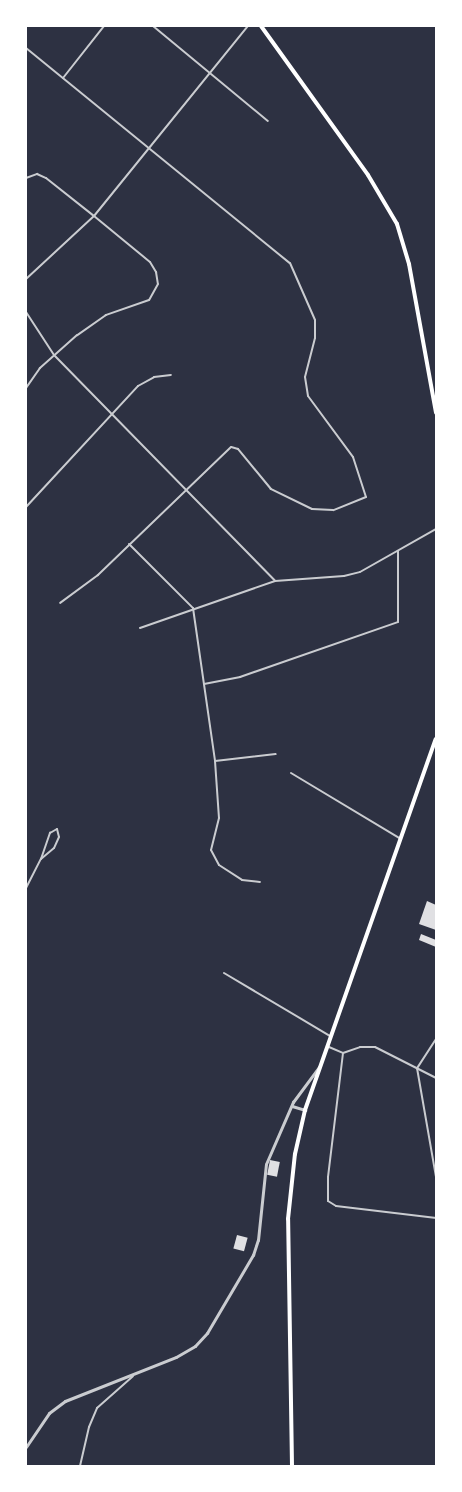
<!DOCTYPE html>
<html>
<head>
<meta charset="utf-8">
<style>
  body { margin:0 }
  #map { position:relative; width:462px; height:1492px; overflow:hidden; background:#2d3142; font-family:"Source Sans 3",sans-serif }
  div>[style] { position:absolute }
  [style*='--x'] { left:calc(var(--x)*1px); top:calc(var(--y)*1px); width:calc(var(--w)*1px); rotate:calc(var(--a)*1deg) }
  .building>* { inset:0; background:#e0e0e3; transform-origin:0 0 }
  .minor>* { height:2px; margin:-1px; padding:0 1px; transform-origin:1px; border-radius:1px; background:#caccd0 }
  .tertiary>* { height:3px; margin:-1.5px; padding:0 1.5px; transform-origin:1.5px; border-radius:1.5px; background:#caccd0 }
  .primary>* { height:4px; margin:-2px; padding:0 2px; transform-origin:2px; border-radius:2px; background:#fff }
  span { translate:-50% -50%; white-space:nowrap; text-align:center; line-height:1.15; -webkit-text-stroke:4.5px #fff; paint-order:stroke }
  .frame { position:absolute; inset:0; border:27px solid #fff; pointer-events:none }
</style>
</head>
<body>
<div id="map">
  <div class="building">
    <div style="clip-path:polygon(427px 901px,436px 905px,436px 930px,419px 924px)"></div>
    <div style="clip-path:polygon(421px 934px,436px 940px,436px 947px,419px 940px)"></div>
    <div style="left:270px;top:1160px;width:10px;height:15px;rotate:11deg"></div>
    <div style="left:237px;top:1235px;width:11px;height:14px;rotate:15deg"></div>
  </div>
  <div class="minor">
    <div style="--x:153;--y:26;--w:149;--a:39.6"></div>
    <div style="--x:26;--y:48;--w:340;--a:39.2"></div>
    <div style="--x:290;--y:263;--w:62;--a:66.3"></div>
    <div style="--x:315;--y:320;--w:18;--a:90"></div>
    <div style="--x:315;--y:338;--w:40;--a:104.4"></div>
    <div style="--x:305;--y:377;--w:19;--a:81"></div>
    <div style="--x:308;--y:396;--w:76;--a:53.6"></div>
    <div style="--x:353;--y:457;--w:42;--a:72"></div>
    <div style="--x:366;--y:497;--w:35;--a:158"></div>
    <div style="--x:333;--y:510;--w:21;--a:-177"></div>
    <div style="--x:312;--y:509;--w:46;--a:-154"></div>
    <div style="--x:271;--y:489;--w:52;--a:-129.5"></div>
    <div style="--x:238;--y:449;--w:7;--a:-164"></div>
    <div style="--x:231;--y:447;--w:185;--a:136.1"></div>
    <div style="--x:98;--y:575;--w:47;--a:143.6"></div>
    <div style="--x:63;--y:78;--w:66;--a:-51.7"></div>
    <div style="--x:26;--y:178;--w:12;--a:-20"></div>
    <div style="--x:37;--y:174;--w:10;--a:24"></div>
    <div style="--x:46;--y:178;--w:61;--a:38.4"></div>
    <div style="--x:94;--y:216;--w:72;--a:39.4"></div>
    <div style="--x:150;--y:262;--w:12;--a:59"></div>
    <div style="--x:156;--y:272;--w:12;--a:81"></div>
    <div style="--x:158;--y:284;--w:18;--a:119"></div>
    <div style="--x:149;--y:300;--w:46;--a:160.8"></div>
    <div style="--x:106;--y:315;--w:35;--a:145"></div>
    <div style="--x:77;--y:335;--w:50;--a:138.3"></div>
    <div style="--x:40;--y:368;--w:24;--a:125"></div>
    <div style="--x:26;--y:279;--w:93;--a:-42.8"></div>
    <div style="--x:94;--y:216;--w:245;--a:-51"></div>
    <div style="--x:26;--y:312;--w:51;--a:56.9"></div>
    <div style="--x:54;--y:355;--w:316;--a:45.6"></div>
    <div style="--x:26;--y:507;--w:165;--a:-47.2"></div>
    <div style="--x:138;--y:386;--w:18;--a:-29"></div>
    <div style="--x:154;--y:377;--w:17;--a:-7"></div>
    <div style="--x:129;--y:544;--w:91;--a:45"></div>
    <div style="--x:193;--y:608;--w:155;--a:81.8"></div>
    <div style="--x:215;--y:761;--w:57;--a:86"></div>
    <div style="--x:219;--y:818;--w:33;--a:104"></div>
    <div style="--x:211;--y:850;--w:17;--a:62"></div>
    <div style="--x:219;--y:865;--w:27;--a:33"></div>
    <div style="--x:242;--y:880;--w:18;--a:6"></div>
    <div style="--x:140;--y:628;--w:143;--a:-19.2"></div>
    <div style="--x:275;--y:581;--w:69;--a:-4.1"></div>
    <div style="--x:344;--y:576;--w:16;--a:-14"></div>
    <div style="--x:360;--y:572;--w:87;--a:-29.5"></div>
    <div style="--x:204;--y:684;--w:37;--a:-11"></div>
    <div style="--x:240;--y:677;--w:167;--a:-19.2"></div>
    <div style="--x:398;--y:622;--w:71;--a:-90"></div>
    <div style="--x:215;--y:761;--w:61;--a:-6.5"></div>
    <div style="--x:291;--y:773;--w:128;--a:31"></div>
    <div style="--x:26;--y:888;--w:33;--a:-63"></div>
    <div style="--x:41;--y:859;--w:28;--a:-71"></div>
    <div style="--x:50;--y:833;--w:8;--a:-30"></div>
    <div style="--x:57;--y:829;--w:8;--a:76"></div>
    <div style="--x:59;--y:837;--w:12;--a:114"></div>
    <div style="--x:54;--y:848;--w:17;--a:140"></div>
    <div style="--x:224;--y:973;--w:123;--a:30.7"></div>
    <div style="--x:436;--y:1039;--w:35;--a:123"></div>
    <div style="--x:417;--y:1068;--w:111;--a:80.1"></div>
    <div style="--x:329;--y:1047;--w:15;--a:23"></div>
    <div style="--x:343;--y:1053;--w:18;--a:-19"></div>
    <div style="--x:360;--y:1047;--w:15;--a:0"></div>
    <div style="--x:375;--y:1047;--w:68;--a:26.9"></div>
    <div style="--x:343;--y:1053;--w:125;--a:96.9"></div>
    <div style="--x:328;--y:1177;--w:24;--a:90"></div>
    <div style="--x:328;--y:1201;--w:9;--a:32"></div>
    <div style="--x:336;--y:1206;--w:101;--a:6.8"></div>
    <div style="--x:80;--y:1466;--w:40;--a:-77"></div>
    <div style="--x:89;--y:1427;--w:21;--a:-67"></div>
    <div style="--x:97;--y:1408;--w:48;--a:-41.6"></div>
  </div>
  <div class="tertiary">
    <div style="--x:292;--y:1106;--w:14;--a:17"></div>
    <div style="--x:26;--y:1447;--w:41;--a:-55.9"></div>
    <div style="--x:49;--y:1413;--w:20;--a:-37"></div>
    <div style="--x:65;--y:1401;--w:119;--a:-21.6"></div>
    <div style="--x:176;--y:1357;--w:22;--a:-30"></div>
    <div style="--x:195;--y:1346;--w:18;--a:-47"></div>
    <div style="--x:207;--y:1333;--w:91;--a:-59.5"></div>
    <div style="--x:253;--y:1255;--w:16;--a:-72"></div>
    <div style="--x:258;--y:1240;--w:76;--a:-84"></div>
    <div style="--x:266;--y:1164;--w:68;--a:-66.5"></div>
    <div style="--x:293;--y:1102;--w:44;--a:-53.4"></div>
  </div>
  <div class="primary">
    <div style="--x:261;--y:26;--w:183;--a:54.3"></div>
    <div style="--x:368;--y:175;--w:57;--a:59.4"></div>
    <div style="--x:397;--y:224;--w:42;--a:73.3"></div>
    <div style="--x:409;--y:264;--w:151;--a:79.7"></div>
    <div style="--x:292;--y:1466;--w:247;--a:-90.9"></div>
    <div style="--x:288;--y:1219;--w:65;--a:-83.9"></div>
    <div style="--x:295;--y:1154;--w:45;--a:-77.2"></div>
    <div style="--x:305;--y:1110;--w:393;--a:-70.6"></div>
  </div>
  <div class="frame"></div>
</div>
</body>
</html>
